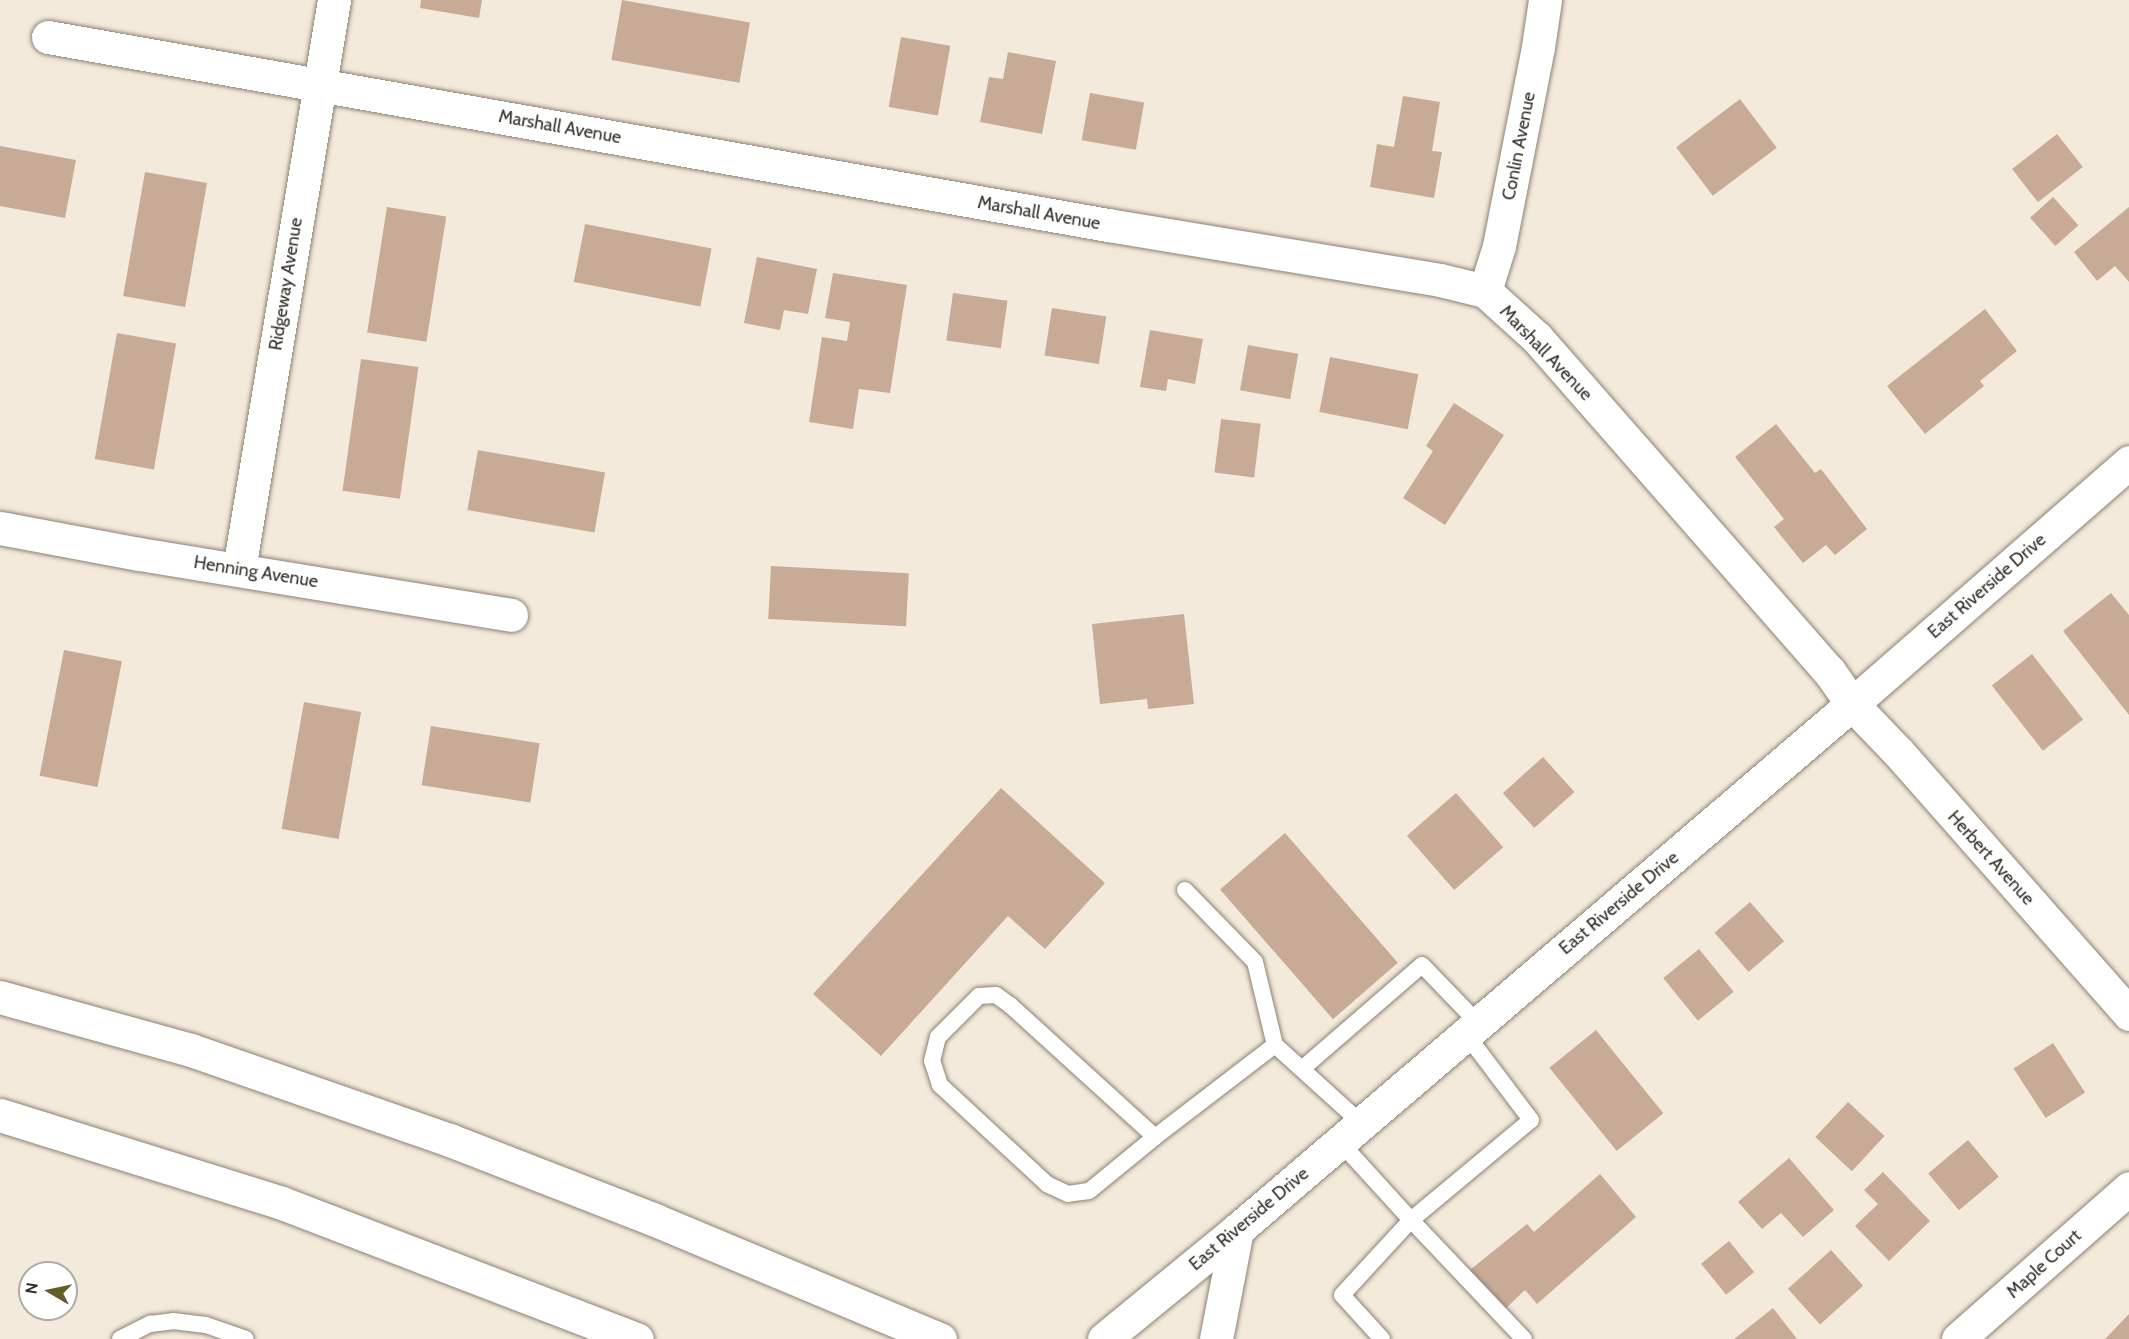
<!DOCTYPE html>
<html>
<head>
<meta charset="utf-8">
<style>
  body { margin:0 }
  #map { position:relative; width:2129px; height:1339px; overflow:hidden; background:#f4eadb; font-family:Cabin,sans-serif }
  div>[style] { position:absolute }
  [style*='--x'] { left:calc(var(--x)*1px); top:calc(var(--y)*1px); width:calc(var(--w)*1px); rotate:calc(var(--a)*1deg) }
  .building>* { inset:0; background:#c8ab96; transform-origin:0 0 }
  .roads { filter:drop-shadow(0 0 2px #8c8275) drop-shadow(0 0 2px #8c8275) }
  .lane>* { height:16px; margin:-8px; padding:0 8px; transform-origin:8px; border-radius:8px; background:#fff }
  .street>* { height:33px; margin:-16.5px; padding:0 16.5px; transform-origin:16.5px; border-radius:16.5px; background:#fff }
  .secondary>* { height:33px; margin:-16.5px; padding:0 16.5px; transform-origin:16.5px; border-radius:16.5px; background:#fff }
  .highway>* { height:33px; margin:-16.5px; padding:0 16.5px; transform-origin:16.5px; border-radius:16.5px; background:#fff }
  span { translate:-50% -50%; white-space:nowrap; text-align:center; line-height:1.15; -webkit-text-stroke:4.5px #fff; paint-order:stroke }
  .street-label { font-size:18px; color:#34302a }
  .north { position:absolute; left:18px; top:1261px; width:60px; height:60px; box-sizing:border-box; background:#fff; border:2px solid #aeacaa; border-radius:50%; rotate:279deg; font-size:16px; font-weight:700; line-height:24px; text-align:center; color:#34302a }
  .north::after { content:''; display:block; margin:auto; width:21px; height:27px; background:#625d29; clip-path:polygon(50% 0,100% 100%,50% 72%,0 100%) }
</style>
</head>
<body>
<div id="map">
  <div class="building">
    <div style="clip-path:polygon(421px 0,482px 0,479px 18px,420px 8px)"></div>
    <div style="left:622px;top:0;width:130px;height:61px;rotate:10deg"></div>
    <div style="left:901px;top:37px;width:50px;height:71px;rotate:10deg"></div>
    <div style="clip-path:polygon(1008px 52px,1056px 61px,1042px 134px,980px 122px,989px 77px,1003px 79px)"></div>
    <div style="left:1090px;top:93px;width:55px;height:48px;rotate:10deg"></div>
    <div style="clip-path:polygon(1403px 96px,1440px 102px,1432px 151px,1442px 152px,1434px 198px,1370px 187px,1377px 144px,1394px 147px)"></div>
    <div style="left:1740px;top:99px;width:61px;height:80px;rotate:53deg"></div>
    <div style="left:2057px;top:134px;width:42px;height:57px;rotate:52deg"></div>
    <div style="clip-path:polygon(0 146px,76px 160px,65px 218px,0 206px)"></div>
    <div style="left:145px;top:172px;width:63px;height:126px;rotate:10deg"></div>
    <div style="left:2053px;top:197px;width:38px;height:31px;rotate:48deg"></div>
    <div style="left:387px;top:207px;width:60px;height:127px;rotate:9deg"></div>
    <div style="clip-path:polygon(2129px 207px,2129px 282px,2115px 266px,2097px 281px,2074px 252px)"></div>
    <div style="left:585px;top:224px;width:129px;height:59px;rotate:11deg"></div>
    <div style="clip-path:polygon(757px 257px,817px 269px,808px 314px,784px 310px,780px 330px,744px 323px)"></div>
    <div style="clip-path:polygon(833px 273px,907px 285px,890px 393px,859px 389px,853px 429px,809px 422px,822px 337px,847px 341px,850px 322px,825px 318px)"></div>
    <div style="left:953px;top:293px;width:55px;height:48px;rotate:8deg"></div>
    <div style="left:1052px;top:308px;width:55px;height:48px;rotate:9deg"></div>
    <div style="clip-path:polygon(1985px 309px,2017px 351px,1980px 381px,1984px 386px,1925px 434px,1887px 386px)"></div>
    <div style="clip-path:polygon(1150px 330px,1203px 339px,1195px 384px,1168px 379px,1166px 391px,1140px 387px)"></div>
    <div style="left:117px;top:333px;width:60px;height:128px;rotate:10deg"></div>
    <div style="left:1248px;top:345px;width:51px;height:46px;rotate:10deg"></div>
    <div style="left:1330px;top:357px;width:90px;height:56px;rotate:11deg"></div>
    <div style="left:361px;top:359px;width:58px;height:133px;rotate:8deg"></div>
    <div style="clip-path:polygon(1454px 403px,1504px 435px,1445px 525px,1403px 498px,1433px 451px,1426px 446px)"></div>
    <div style="left:1221px;top:419px;width:40px;height:54px;rotate:7deg"></div>
    <div style="clip-path:polygon(1776px 424px,1815px 473px,1821px 469px,1867px 529px,1835px 555px,1826px 545px,1803px 563px,1774px 527px,1784px 519px,1735px 457px)"></div>
    <div style="left:478px;top:450px;width:129px;height:61px;rotate:10deg"></div>
    <div style="left:771px;top:566px;width:138px;height:53px;rotate:3deg"></div>
    <div style="clip-path:polygon(2111px 593px,2129px 615px,2129px 715px,2063px 631px)"></div>
    <div style="clip-path:polygon(1184px 614px,1194px 704px,1148px 709px,1147px 699px,1100px 704px,1092px 624px)"></div>
    <div style="left:64px;top:650px;width:59px;height:128px;rotate:11deg"></div>
    <div style="left:2032px;top:654px;width:83px;height:51px;rotate:52deg"></div>
    <div style="left:304px;top:702px;width:58px;height:129px;rotate:10deg"></div>
    <div style="left:431px;top:726px;width:110px;height:60px;rotate:9deg"></div>
    <div style="left:1543px;top:757px;width:47px;height:54px;rotate:48deg"></div>
    <div style="clip-path:polygon(1001px 788px,1105px 883px,1045px 949px,1008px 916px,881px 1056px,813px 994px)"></div>
    <div style="left:1456px;top:793px;width:72px;height:65px;rotate:49deg"></div>
    <div style="left:1285px;top:833px;width:172px;height:86px;rotate:49deg"></div>
    <div style="left:1750px;top:902px;width:52px;height:47px;rotate:49deg"></div>
    <div style="left:1699px;top:949px;width:55px;height:46px;rotate:51deg"></div>
    <div style="left:1596px;top:1030px;width:107px;height:60px;rotate:51deg"></div>
    <div style="left:2053px;top:1043px;width:59px;height:47px;rotate:57deg"></div>
    <div style="left:1848px;top:1102px;width:50px;height:48px;rotate:43deg"></div>
    <div style="left:1968px;top:1140px;width:48px;height:52px;rotate:50deg"></div>
    <div style="clip-path:polygon(1789px 1158px,1834px 1210px,1803px 1237px,1781px 1213px,1762px 1229px,1738px 1202px)"></div>
    <div style="clip-path:polygon(1883px 1172px,1930px 1221px,1889px 1261px,1855px 1226px,1878px 1204px,1864px 1190px)"></div>
    <div style="clip-path:polygon(1600px 1174px,1636px 1217px,1537px 1304px,1525px 1290px,1506px 1308px,1470px 1270px,1527px 1224px,1534px 1232px)"></div>
    <div style="left:1729px;top:1241px;width:40px;height:36px;rotate:51deg"></div>
    <div style="left:1831px;top:1250px;width:48px;height:58px;rotate:48deg"></div>
    <div style="clip-path:polygon(1773px 1308px,1797px 1339px,1734px 1339px)"></div>
    <div style="clip-path:polygon(2129px 1314px,2129px 1339px,2105px 1339px)"></div>
  </div>
  <div class="roads">
    <div class="lane">
      <div style="--x:1185;--y:890;--w:100;--a:45.8"></div>
      <div style="--x:1255;--y:962;--w:85;--a:76.5"></div>
      <div style="--x:1303;--y:1068;--w:157;--a:-40.9"></div>
      <div style="--x:1422;--y:965;--w:81;--a:46"></div>
      <div style="--x:1155;--y:1137;--w:85;--a:140.7"></div>
      <div style="--x:1089;--y:1191;--w:21;--a:172"></div>
      <div style="--x:1068;--y:1194;--w:23;--a:-155"></div>
      <div style="--x:1047;--y:1184;--w:146;--a:-137.2"></div>
      <div style="--x:940;--y:1085;--w:25;--a:-108"></div>
      <div style="--x:932;--y:1061;--w:25;--a:-76"></div>
      <div style="--x:938;--y:1037;--w:58;--a:-45"></div>
      <div style="--x:979;--y:996;--w:17;--a:-3"></div>
      <div style="--x:996;--y:995;--w:17;--a:36"></div>
      <div style="--x:1010;--y:1005;--w:196;--a:42.3"></div>
      <div style="--x:1155;--y:1137;--w:151;--a:-37.5"></div>
      <div style="--x:1275;--y:1045;--w:116;--a:42.2"></div>
      <div style="--x:1340;--y:1142;--w:105;--a:47.7"></div>
      <div style="--x:1411;--y:1220;--w:156;--a:-39.8"></div>
      <div style="--x:1531;--y:1120;--w:108;--a:-127.1"></div>
      <div style="--x:120;--y:1339;--w:34;--a:-27"></div>
      <div style="--x:150;--y:1324;--w:23;--a:-7"></div>
      <div style="--x:173;--y:1321;--w:33;--a:7"></div>
      <div style="--x:206;--y:1325;--w:42;--a:19.3"></div>
      <div style="--x:1382;--y:1339;--w:59;--a:-132.3"></div>
      <div style="--x:1342;--y:1295;--w:102;--a:-47.4"></div>
      <div style="--x:1411;--y:1220;--w:164;--a:46.5"></div>
    </div>
    <div class="street">
      <div style="--x:48;--y:37;--w:1077;--a:10.06"></div>
      <div style="--x:1108;--y:225;--w:337;--a:9.4"></div>
      <div style="--x:1440;--y:280;--w:46;--a:13.7"></div>
      <div style="--x:1485;--y:291;--w:70;--a:42.1"></div>
      <div style="--x:1537;--y:338;--w:443;--a:48.8"></div>
      <div style="--x:1829;--y:671;--w:40;--a:55.1"></div>
      <div style="--x:1852;--y:704;--w:68;--a:46.2"></div>
      <div style="--x:1899;--y:753;--w:348;--a:48.6"></div>
      <div style="--x:1485;--y:291;--w:47;--a:-72.7"></div>
      <div style="--x:1499;--y:246;--w:203;--a:-78.9"></div>
      <div style="--x:1538;--y:47;--w:48;--a:-81.5"></div>
      <div style="--x:0;--y:528;--w:141;--a:10.6"></div>
      <div style="--x:139;--y:554;--w:377;--a:9.3"></div>
      <div style="--x:239;--y:569;--w:577;--a:-80.52"></div>
      <div style="--x:1958;--y:1339;--w:228;--a:-41.4"></div>
    </div>
    <div class="secondary">
      <div style="--x:1104;--y:1339;--w:172;--a:-39.3"></div>
      <div style="--x:1237;--y:1230;--w:809;--a:-40.54"></div>
      <div style="--x:1852;--y:704;--w:368;--a:-41.1"></div>
    </div>
    <div class="highway">
      <div style="--x:0;--y:997;--w:198;--a:15.5"></div>
      <div style="--x:191;--y:1050;--w:274;--a:19.2"></div>
      <div style="--x:450;--y:1140;--w:220;--a:21.3"></div>
      <div style="--x:655;--y:1220;--w:309;--a:22.7"></div>
      <div style="--x:0;--y:1115;--w:295;--a:17.3"></div>
      <div style="--x:282;--y:1203;--w:380;--a:21"></div>
      <div style="--x:1216;--y:1339;--w:111;--a:-79.1"></div>
    </div>
  </div>
  <div class="street-label">
    <span style="left:560px;top:127px;rotate:10deg">Marshall Avenue</span>
    <span style="left:1519px;top:146px;rotate:-79deg">Conlin Avenue</span>
    <span style="left:1039px;top:213px;rotate:10deg">Marshall Avenue</span>
    <span style="left:286px;top:284px;rotate:-81deg">Ridgeway Avenue</span>
    <span style="left:1546px;top:353px;rotate:46deg">Marshall Avenue</span>
    <span style="left:256px;top:572px;rotate:9deg">Henning Avenue</span>
    <span style="left:1987px;top:586px;rotate:-41deg">East Riverside Drive</span>
    <span style="left:1991px;top:858px;rotate:48deg">Herbert Avenue</span>
    <span style="left:1619px;top:903px;rotate:-40deg">East Riverside Drive</span>
    <span style="left:1249px;top:1219px;rotate:-40deg">East Riverside Drive</span>
    <span style="left:2044px;top:1264px;rotate:-42deg">Maple Court</span>
  </div>
  <div class="north">N</div>
</div>
</body>
</html>
